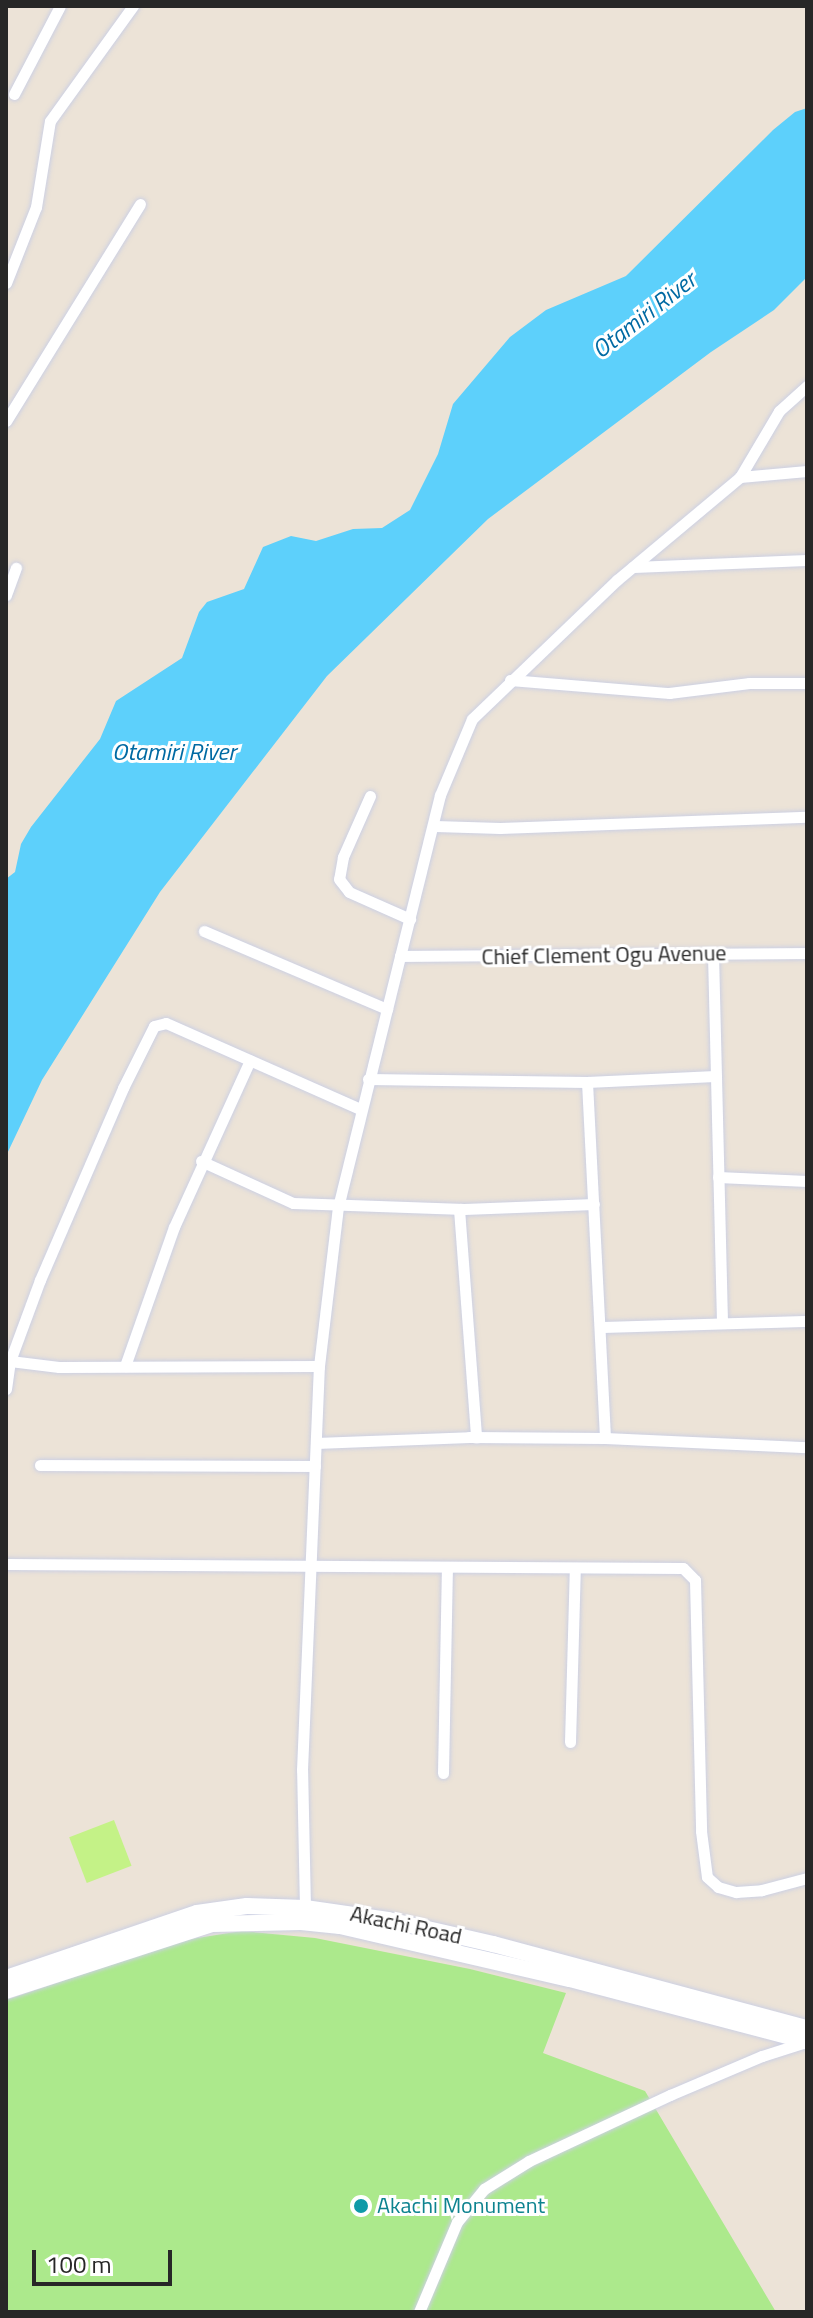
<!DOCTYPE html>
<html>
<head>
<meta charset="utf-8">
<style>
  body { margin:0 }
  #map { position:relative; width:813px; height:2318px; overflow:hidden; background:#ece3d7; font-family:"Titillium Web",sans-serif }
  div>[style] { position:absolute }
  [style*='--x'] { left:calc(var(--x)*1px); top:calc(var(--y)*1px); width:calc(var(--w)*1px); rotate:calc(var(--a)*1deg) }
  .green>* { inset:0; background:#ace98c }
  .pitch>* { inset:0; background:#c4f287; transform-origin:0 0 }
  .water>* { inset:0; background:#5dd0fb }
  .roads { filter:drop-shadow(0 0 2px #ccd0e3) drop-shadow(0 0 2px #ccd0e3) }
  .minor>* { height:11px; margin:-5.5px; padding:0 5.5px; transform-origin:5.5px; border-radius:5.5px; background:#fff }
  .secondary>* { height:16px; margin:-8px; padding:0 8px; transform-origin:8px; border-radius:8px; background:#fff }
  .dots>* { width:22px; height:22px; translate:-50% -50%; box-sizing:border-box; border:4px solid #fff; border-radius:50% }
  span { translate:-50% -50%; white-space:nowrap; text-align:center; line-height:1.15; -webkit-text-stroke:6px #fff; paint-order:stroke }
  .street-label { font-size:22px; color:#272727 }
  .culture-label { font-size:22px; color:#0d838f }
  .left { translate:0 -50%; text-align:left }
  .water-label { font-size:24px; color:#006aa3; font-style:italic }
  .frame { position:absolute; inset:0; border:8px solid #272727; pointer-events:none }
  .scale { position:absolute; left:32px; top:2250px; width:140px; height:36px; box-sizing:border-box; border:4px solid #272727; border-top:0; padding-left:10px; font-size:24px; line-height:28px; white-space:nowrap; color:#272727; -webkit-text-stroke:6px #fff; paint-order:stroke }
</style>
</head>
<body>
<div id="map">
  <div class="green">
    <div style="clip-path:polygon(242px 1931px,315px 1938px,470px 1969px,566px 1993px,543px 2053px,645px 2091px,776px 2312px,6px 2312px,6px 2000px,184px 1940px)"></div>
  </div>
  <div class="pitch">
    <div style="left:114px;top:1820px;width:49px;height:48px;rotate:69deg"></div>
  </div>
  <div class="water">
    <div style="clip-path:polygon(807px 108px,807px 277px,774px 310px,711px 352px,488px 519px,327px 676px,160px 892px,42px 1080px,6px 1156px,6px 879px,15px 872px,21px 844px,31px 827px,100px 739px,116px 701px,182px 658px,199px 612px,207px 602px,244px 589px,263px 547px,291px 536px,316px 541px,353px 529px,382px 528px,410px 510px,438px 454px,453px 404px,510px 337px,546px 310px,626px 276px,773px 130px,795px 112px)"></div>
  </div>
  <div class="roads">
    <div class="minor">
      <div style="--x:14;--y:94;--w:99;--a:-62.4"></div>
      <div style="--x:6;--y:283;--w:82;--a:-68.5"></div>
      <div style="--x:36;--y:207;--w:87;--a:-80.8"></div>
      <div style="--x:50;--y:121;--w:142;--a:-54.2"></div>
      <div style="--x:6;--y:421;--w:255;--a:-58.3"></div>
      <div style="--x:740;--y:477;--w:67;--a:-5.1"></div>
      <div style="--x:633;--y:567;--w:174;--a:-2.3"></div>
      <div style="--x:6;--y:595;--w:29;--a:-70"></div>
      <div style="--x:510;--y:680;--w:160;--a:4.7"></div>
      <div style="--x:669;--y:693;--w:81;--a:-7.1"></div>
      <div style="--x:749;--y:683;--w:58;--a:0"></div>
      <div style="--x:370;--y:796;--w:67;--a:113.9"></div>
      <div style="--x:343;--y:857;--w:22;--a:100"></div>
      <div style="--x:339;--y:879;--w:16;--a:52"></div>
      <div style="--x:349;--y:892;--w:67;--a:23.9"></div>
      <div style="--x:435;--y:826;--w:65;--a:1.8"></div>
      <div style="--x:500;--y:828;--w:307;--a:-2.1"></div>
      <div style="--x:204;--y:931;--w:199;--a:23.1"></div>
      <div style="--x:713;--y:954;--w:367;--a:88.6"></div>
      <div style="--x:400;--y:956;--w:407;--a:-0.4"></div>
      <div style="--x:368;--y:1079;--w:219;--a:0.8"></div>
      <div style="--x:587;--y:1082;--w:128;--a:-2.7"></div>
      <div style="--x:587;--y:1082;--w:356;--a:87.1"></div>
      <div style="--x:201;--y:1161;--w:101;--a:24.5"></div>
      <div style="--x:293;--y:1203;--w:171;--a:2"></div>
      <div style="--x:464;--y:1209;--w:130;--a:-2.2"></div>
      <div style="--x:718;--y:1177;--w:89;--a:2.6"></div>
      <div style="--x:459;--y:1209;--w:229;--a:85.7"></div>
      <div style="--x:600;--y:1327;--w:207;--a:-1.7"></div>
      <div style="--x:10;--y:1361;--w:49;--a:7"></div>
      <div style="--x:59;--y:1367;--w:260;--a:-0.2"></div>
      <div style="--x:125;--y:1366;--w:147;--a:-70.6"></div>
      <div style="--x:174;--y:1227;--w:183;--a:-65.5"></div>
      <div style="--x:6;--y:1389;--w:28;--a:-82"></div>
      <div style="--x:10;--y:1361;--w:86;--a:-69.7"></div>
      <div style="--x:40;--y:1280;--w:209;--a:-66.6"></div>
      <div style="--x:123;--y:1088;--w:69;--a:-63.4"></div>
      <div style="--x:154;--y:1026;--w:12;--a:-14"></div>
      <div style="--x:166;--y:1023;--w:212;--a:23.9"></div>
      <div style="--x:316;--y:1443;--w:153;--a:-2.2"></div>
      <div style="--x:469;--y:1437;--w:136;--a:0.4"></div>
      <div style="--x:605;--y:1438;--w:202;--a:2.6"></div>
      <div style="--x:40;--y:1465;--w:275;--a:0.2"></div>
      <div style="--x:6;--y:1564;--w:677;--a:0.34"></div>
      <div style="--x:683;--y:1568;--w:17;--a:45"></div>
      <div style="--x:695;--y:1580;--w:251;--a:88.6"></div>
      <div style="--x:701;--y:1831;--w:46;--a:82.6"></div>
      <div style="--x:707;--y:1877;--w:15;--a:42"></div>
      <div style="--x:718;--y:1887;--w:19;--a:16"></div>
      <div style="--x:736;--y:1892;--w:26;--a:-4"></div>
      <div style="--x:762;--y:1890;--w:47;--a:-14.9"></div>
      <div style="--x:570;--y:1742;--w:174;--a:-88.4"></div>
      <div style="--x:443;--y:1773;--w:205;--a:-88.9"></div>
      <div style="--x:305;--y:1908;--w:138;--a:-91.2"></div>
      <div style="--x:302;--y:1770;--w:404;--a:-87.6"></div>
      <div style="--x:319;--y:1366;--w:160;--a:-83.2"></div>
      <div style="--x:338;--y:1207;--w:424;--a:-76.1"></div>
      <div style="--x:440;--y:795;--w:82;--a:-67.2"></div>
      <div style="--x:472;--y:719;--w:201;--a:-43.8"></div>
      <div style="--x:617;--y:580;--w:160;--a:-39.9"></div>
      <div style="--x:740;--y:477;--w:77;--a:-59.4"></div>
      <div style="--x:779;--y:411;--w:38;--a:-42"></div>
      <div style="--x:419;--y:2312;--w:98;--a:-67.1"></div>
      <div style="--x:457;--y:2222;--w:43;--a:-50.7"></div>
      <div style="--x:484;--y:2189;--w:53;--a:-31.9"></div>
      <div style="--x:529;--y:2161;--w:156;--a:-25.1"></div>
      <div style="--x:670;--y:2095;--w:100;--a:-23"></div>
      <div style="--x:762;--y:2056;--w:46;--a:-17.7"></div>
    </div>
    <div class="secondary">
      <div style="--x:6;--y:1978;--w:202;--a:-18.8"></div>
      <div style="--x:197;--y:1913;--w:50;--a:-8"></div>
      <div style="--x:247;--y:1906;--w:58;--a:2"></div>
      <div style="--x:305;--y:1908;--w:84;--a:8.2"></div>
      <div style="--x:388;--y:1920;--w:108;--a:12.9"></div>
      <div style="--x:493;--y:1944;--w:325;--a:15"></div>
      <div style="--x:6;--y:1991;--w:217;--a:-18"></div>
      <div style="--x:212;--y:1924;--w:89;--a:-1.3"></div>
      <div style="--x:301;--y:1922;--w:39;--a:6"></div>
      <div style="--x:340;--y:1926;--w:236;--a:13"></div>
      <div style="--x:570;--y:1979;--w:245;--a:14.7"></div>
    </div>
  </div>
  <div class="dots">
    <div style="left:361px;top:2206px;background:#0f9aa8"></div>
  </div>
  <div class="street-label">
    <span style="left:604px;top:955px;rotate:-1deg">Chief Clement Ogu Avenue</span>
    <span style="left:406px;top:1925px;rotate:12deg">Akachi Road</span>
  </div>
  <div class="culture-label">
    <span class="left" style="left:377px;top:2206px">Akachi Monument</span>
  </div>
  <div class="water-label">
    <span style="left:644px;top:315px;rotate:-38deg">Otamiri River</span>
    <span style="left:174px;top:752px">Otamiri River</span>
  </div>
  <div class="frame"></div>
  <div class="scale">100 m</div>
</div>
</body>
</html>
